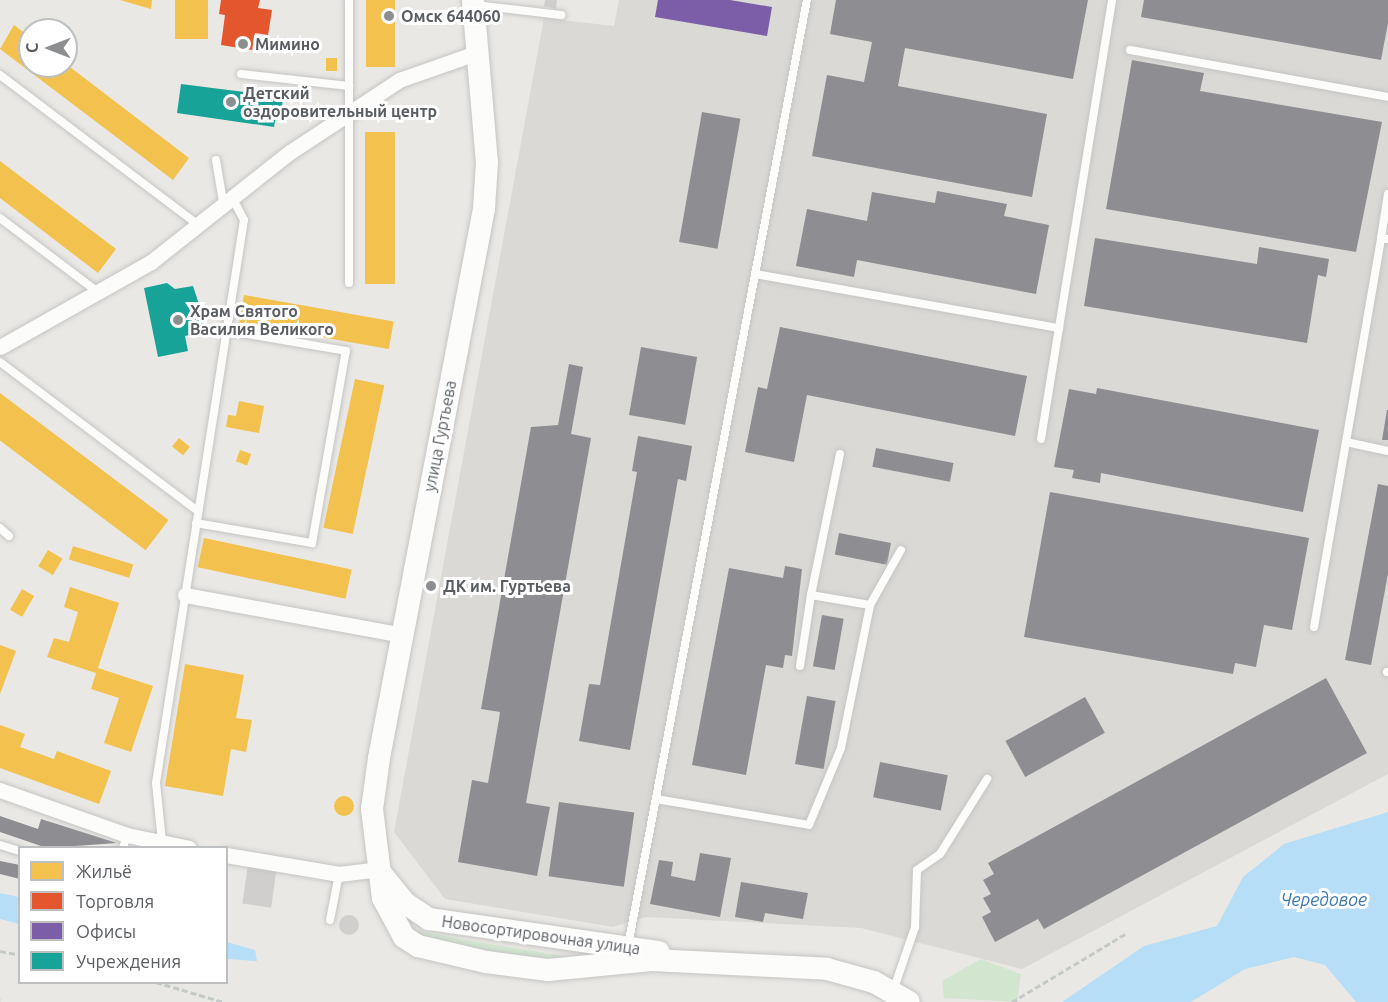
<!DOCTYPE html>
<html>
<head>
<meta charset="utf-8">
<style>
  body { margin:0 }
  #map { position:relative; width:1388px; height:1002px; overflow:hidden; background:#eae8e4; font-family:Ubuntu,sans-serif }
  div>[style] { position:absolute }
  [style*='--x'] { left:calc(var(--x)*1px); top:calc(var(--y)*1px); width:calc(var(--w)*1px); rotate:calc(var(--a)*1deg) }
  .industrial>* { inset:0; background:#dbd9d5 }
  .green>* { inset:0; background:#d2e6cf }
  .water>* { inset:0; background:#b6def6 }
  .homes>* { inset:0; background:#f2c14e; transform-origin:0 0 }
  .round { border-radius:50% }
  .shops>* { inset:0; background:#e4572e }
  .offices>* { inset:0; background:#7b5ea7 }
  .public>* { inset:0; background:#17a398 }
  .industry>* { inset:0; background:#8d8d92; transform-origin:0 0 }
  .building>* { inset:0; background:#d1cfcd; transform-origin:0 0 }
  .path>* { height:3px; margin-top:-1.5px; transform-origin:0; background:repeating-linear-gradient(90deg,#c4cac7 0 6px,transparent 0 9px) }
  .roads { filter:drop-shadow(0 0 2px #c5c5c5) drop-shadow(0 0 2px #c5c5c5) }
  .service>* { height:8px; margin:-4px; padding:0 4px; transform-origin:4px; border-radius:4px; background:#fcfcfb }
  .minor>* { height:15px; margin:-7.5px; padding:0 7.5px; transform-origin:7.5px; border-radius:7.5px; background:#fcfcfb }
  .secondary>* { height:22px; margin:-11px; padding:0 11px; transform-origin:11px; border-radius:11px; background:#fcfcfb }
  .rail>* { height:4.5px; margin-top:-2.25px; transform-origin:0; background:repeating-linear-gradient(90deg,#e2e2e1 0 1.5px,transparent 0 9.5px) }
  .dots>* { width:16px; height:16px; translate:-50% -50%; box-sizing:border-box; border:3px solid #fff; border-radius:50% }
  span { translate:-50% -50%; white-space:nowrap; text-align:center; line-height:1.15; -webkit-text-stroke:6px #fff; paint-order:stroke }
  .poi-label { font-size:16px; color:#5a5e62; font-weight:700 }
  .left { translate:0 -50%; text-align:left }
  .street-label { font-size:16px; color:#5a5e62 }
  .water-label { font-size:18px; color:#3e7aaf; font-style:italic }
  .legend { position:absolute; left:18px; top:846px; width:210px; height:138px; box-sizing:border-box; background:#fff; border:2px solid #bdbfc0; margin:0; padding:8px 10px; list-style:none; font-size:18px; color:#5a5e62 }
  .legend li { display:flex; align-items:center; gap:12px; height:30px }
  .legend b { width:30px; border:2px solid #bdbfc0 }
  .north { position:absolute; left:18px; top:18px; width:60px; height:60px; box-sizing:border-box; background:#fff; border:2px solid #bdbfc0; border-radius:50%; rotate:270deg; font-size:16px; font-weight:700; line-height:24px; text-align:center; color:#5a5e62 }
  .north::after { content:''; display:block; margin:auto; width:21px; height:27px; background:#8c8e90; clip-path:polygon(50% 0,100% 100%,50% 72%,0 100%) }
</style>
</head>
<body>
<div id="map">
  <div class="industrial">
    <div style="clip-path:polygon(619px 0,1388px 0,1388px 774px,1022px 969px,861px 928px,646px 917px,613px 927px,445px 899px,394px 832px,544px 18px,614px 26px)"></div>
  </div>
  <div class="green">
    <div style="clip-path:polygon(417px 930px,465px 940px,583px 959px,552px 966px,415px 934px)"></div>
    <div style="clip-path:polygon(981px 959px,1021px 974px,1017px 1002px,944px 998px,942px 981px)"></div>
  </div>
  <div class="water">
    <div style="clip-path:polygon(1388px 812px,1388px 1002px,1356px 1002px,1325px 965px,1294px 957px,1245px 969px,1191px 1002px,1062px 1002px,1144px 946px,1217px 926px,1243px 877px,1284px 844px)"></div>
    <div style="clip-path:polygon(0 893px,19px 897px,19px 924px,0 919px)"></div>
    <div style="clip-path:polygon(227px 942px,255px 950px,257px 961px,227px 959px)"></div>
  </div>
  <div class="homes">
    <div style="clip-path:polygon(120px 0,152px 0,151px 9px)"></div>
    <div style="left:175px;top:0;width:33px;height:39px"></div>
    <div style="left:366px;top:0;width:29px;height:67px"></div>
    <div style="clip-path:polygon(14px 25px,30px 37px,30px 66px,66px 64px,189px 158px,173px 180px,0 49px)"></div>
    <div style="left:326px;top:58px;width:11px;height:13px"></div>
    <div style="left:365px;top:132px;width:30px;height:152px"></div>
    <div style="clip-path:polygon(0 161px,116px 249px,98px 273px,0 198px)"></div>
    <div style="left:244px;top:295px;width:152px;height:28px;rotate:10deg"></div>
    <div style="left:355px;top:379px;width:30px;height:152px;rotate:12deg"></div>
    <div style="left:0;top:393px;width:211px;height:38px;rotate:37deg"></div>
    <div style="clip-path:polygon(239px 401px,264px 406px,259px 433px,226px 427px,228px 415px,236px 416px)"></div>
    <div style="left:179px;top:438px;width:14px;height:11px;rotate:39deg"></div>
    <div style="left:240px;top:450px;width:12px;height:12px;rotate:20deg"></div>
    <div style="left:204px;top:538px;width:151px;height:30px;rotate:12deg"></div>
    <div style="left:73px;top:546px;width:63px;height:14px;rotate:17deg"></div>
    <div style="left:48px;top:550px;width:17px;height:19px;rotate:31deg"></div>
    <div style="clip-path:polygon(70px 587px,119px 603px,98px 668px,153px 686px,131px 752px,104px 743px,119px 698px,91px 689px,96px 673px,47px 657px,54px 638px,69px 642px,78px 612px,64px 607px)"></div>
    <div style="left:22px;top:589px;width:14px;height:24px;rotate:30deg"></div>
    <div style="clip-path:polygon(0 645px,16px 651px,0 694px)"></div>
    <div style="clip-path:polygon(185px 664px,244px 675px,236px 718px,252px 720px,246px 752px,231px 749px,223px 796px,165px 786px)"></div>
    <div style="clip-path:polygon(0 725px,25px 734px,20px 747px,54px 759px,57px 751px,111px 771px,99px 804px,0 768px)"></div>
    <div class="round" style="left:334px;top:796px;width:20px;height:20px"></div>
  </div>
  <div class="shops">
    <div style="clip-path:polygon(221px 0,260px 0,258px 8px,272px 10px,268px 35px,255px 33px,252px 50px,221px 45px,225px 15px,219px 14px)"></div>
  </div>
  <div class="offices">
    <div style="clip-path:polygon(658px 0,730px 0,772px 7px,767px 36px,655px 17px)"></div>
  </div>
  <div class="public">
    <div style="clip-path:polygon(181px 84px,283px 97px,281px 117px,276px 116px,274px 127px,177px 113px)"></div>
    <div style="clip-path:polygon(167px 283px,175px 289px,193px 286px,208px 331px,185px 336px,188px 351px,158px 357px,144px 288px)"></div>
  </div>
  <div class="industry">
    <div style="clip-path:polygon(836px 0,1088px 0,1073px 79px,905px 48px,898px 86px,1047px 114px,1032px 197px,812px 156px,827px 75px,864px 82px,872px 42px,830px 34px)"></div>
    <div style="clip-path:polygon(1144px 0,1388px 0,1388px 23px,1381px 60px,1141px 17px)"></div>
    <div style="clip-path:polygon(1132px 60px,1204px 73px,1200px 91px,1382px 122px,1356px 252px,1106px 209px)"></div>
    <div style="left:702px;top:112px;width:39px;height:132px;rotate:10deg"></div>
    <div style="clip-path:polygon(937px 191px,1007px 204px,1004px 216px,1049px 225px,1036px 294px,857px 260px,854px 277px,796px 266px,807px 209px,867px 221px,872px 192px,935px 203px)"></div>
    <div style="clip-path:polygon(1095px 238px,1257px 264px,1259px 247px,1329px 259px,1326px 277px,1318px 275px,1307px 343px,1084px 306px)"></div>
    <div style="clip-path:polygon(780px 327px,1027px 376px,1015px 436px,807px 395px,794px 462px,745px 452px,758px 387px,767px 389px)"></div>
    <div style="left:641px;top:347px;width:57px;height:69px;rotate:10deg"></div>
    <div style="clip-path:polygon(569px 364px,583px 367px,571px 434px,591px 438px,526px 803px,550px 807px,537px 876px,458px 862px,472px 780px,488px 783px,499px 719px,500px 712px,481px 709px,531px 427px,558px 425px)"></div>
    <div style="clip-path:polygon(1097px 388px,1319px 430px,1303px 512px,1101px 473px,1100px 483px,1072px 478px,1074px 470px,1054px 467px,1069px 389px,1096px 394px)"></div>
    <div style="clip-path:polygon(1387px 410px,1388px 410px,1388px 440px,1382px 440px)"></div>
    <div style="clip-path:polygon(638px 436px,692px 446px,686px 481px,678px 479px,630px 750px,579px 741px,589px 684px,600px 685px,637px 472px,632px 471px)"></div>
    <div style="left:876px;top:448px;width:79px;height:19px;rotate:11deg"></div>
    <div style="clip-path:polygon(1378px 484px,1388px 486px,1388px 574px,1371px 665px,1345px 660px)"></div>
    <div style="clip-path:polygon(1050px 492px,1309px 538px,1292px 630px,1264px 625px,1256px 667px,1235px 663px,1233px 674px,1024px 637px)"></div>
    <div style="left:839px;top:533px;width:53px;height:22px;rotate:11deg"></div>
    <div style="clip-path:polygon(785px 566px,802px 569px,792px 656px,785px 655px,783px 668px,766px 665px,746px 775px,692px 765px,729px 568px,783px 578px)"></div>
    <div style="left:822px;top:615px;width:22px;height:52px;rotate:10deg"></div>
    <div style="clip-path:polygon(1326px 678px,1367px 753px,1044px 929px,1038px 919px,995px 942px,982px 917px,991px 912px,983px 898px,991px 894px,983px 880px,994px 874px,988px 863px)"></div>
    <div style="left:807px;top:696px;width:29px;height:69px;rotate:10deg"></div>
    <div style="left:1085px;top:697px;width:41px;height:91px;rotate:61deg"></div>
    <div style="left:880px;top:762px;width:69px;height:36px;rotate:11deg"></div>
    <div style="left:559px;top:802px;width:76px;height:75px;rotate:8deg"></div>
    <div style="clip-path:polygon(0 816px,38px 829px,41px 819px,117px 843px,47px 848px,0 832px)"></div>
    <div style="clip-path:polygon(700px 853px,731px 858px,720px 917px,650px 904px,659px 860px,673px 862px,671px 876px,695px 881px)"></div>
    <div style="clip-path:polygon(0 861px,20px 865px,20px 879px,0 874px)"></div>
    <div style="clip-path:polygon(741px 882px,808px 893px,803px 919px,765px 913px,763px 922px,735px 917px)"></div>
  </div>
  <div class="building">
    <div style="clip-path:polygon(545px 0,557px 0,556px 9px,544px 6px)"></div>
    <div style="left:248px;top:864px;width:29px;height:40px;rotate:8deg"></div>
    <div class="round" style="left:339px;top:915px;width:20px;height:20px"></div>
  </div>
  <div class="path">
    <div style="--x:0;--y:951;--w:20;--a:11"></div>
    <div style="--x:156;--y:982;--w:70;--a:16.6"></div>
    <div style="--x:1012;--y:1002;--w:134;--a:-31"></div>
  </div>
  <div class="roads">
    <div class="service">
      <div style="--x:475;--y:5;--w:87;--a:6.6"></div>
      <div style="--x:1130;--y:50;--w:262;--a:10.3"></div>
      <div style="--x:241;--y:74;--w:109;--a:6.3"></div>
      <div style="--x:0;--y:75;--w:246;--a:37.1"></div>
      <div style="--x:216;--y:160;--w:43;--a:80.5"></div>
      <div style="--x:1388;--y:194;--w:45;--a:99"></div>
      <div style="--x:1381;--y:238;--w:7;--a:8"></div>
      <div style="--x:0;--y:218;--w:123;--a:37.1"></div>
      <div style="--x:755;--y:274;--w:309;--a:10.1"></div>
      <div style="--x:349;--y:283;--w:283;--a:-90"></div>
      <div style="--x:0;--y:362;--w:248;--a:37"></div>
      <div style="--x:1041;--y:439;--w:445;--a:-80.8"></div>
      <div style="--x:1346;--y:442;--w:43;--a:12.1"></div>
      <div style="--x:196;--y:523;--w:118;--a:9.8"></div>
      <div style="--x:312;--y:543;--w:195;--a:-80"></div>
      <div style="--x:346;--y:351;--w:118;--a:-170.2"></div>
      <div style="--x:0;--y:528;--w:12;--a:42"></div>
      <div style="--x:870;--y:605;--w:63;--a:-60.6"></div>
      <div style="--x:1314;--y:627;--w:395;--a:-80.2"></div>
      <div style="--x:800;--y:666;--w:72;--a:-81.2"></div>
      <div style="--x:1387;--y:672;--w:1;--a:0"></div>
      <div style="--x:656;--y:799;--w:155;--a:9.6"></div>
      <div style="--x:809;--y:825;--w:83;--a:-67.4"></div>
      <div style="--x:841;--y:748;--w:146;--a:-78.5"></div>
      <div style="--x:870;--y:605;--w:60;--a:-170.4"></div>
      <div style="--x:811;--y:595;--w:144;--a:-78.4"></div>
      <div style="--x:162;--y:842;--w:59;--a:-95.8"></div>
      <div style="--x:156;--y:783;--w:570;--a:-81.12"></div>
      <div style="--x:244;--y:220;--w:27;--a:-118"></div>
      <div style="--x:0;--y:845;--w:21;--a:17"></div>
      <div style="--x:123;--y:848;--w:14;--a:-73"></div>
      <div style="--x:330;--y:920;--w:47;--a:-78.9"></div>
      <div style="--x:628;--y:946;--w:963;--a:-79.29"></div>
      <div style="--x:893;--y:991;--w:68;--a:-71"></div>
      <div style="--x:915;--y:927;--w:57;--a:-88"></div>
      <div style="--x:917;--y:870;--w:28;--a:-35"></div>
      <div style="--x:940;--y:854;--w:89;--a:-57.9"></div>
    </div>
    <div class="minor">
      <div style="--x:0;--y:347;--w:173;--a:-29.4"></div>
      <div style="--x:151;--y:262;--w:177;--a:-38.4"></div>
      <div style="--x:290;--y:152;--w:131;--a:-33.4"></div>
      <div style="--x:399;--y:80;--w:85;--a:-19.3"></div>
      <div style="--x:185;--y:595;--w:221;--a:10.4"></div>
      <div style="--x:0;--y:790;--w:135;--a:19.5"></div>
      <div style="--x:127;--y:835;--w:63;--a:11.8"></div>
      <div style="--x:226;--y:855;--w:115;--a:9.5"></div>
      <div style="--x:339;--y:874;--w:39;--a:-7"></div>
    </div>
    <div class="secondary">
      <div style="--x:473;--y:0;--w:163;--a:85.1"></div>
      <div style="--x:487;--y:162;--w:47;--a:93.7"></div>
      <div style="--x:484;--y:209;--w:559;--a:100.83"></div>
      <div style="--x:379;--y:758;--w:51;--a:97.8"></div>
      <div style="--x:372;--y:809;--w:90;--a:83"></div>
      <div style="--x:383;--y:898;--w:44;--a:61.7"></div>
      <div style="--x:404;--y:937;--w:17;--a:33"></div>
      <div style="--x:418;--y:946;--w:70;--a:13.2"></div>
      <div style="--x:486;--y:962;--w:63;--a:7.4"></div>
      <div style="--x:548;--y:970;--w:104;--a:-5.5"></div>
      <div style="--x:652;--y:960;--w:175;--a:2.9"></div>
      <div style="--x:827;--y:969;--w:49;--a:15.5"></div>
      <div style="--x:874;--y:982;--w:40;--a:29.7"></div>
      <div style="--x:379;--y:871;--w:41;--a:50.9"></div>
      <div style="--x:405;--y:903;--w:29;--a:34"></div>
      <div style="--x:429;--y:919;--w:232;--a:8.2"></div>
    </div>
  </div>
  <div class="rail">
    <div style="--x:0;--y:999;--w:8;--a:23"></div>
  </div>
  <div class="dots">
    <div style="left:389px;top:16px;background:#8c8e90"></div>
    <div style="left:243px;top:44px;background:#8c8e90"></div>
    <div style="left:231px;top:102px;background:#8c8e90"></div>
    <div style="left:178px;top:320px;background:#8c8e90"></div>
    <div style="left:431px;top:586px;background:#8c8e90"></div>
  </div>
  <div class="poi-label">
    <span class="left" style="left:401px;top:16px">Омск 644060</span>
    <span class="left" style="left:255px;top:44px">Мимино</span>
    <span class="left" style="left:243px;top:102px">Детский<br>оздоровительный центр</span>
    <span class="left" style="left:190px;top:320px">Храм Святого<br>Василия Великого</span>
    <span class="left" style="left:443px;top:586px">ДК им. Гуртьева</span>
  </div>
  <div class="street-label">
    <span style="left:440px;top:436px;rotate:-79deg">улица Гуртьева</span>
    <span style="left:541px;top:935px;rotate:8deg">Новосортировочная улица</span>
  </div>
  <div class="water-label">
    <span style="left:1324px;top:899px">Чередовое</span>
  </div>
  <ul class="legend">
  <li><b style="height:16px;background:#f2c14e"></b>Жильё</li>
  <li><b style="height:16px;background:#e4572e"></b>Торговля</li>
  <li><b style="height:16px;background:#7b5ea7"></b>Офисы</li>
  <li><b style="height:16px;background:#17a398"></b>Учреждения</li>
  </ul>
  <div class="north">С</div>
</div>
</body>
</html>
